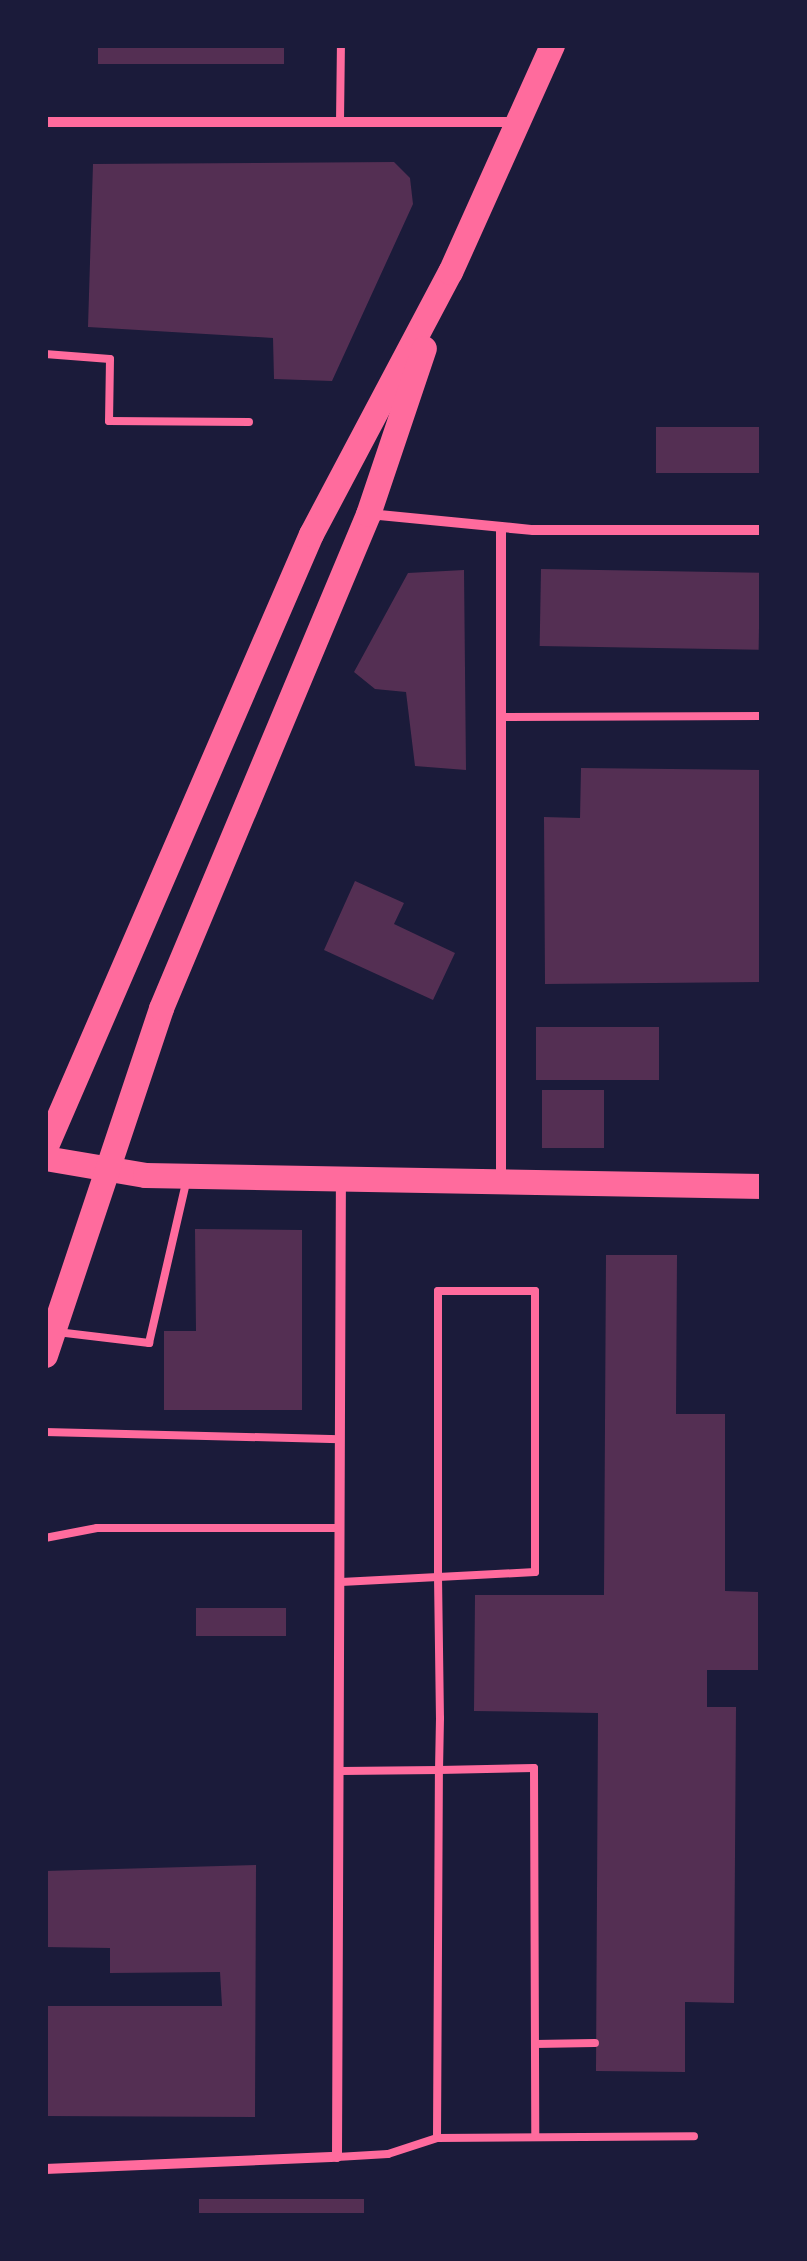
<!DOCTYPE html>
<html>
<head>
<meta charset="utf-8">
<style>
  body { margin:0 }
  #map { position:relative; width:807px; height:2261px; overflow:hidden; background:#1b1b3a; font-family:Cabin,sans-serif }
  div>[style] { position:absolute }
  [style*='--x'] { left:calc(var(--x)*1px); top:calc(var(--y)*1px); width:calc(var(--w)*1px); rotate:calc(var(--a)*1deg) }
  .building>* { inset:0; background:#542f53; transform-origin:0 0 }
  .service>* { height:8px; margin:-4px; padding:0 4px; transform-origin:4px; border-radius:4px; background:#ff6b9d }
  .minor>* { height:10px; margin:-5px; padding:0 5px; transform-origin:5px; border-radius:5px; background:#ff6b9d }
  .primary>* { height:25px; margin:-12.5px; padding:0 12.5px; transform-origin:12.5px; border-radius:12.5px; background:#ff6b9d }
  span { translate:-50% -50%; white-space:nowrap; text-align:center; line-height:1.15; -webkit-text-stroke:8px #1b1b3a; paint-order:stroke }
  .frame { position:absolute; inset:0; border:48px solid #1b1b3a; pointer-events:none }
</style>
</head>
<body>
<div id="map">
  <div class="building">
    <div style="left:98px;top:45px;width:186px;height:19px"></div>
    <div style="clip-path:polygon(394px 162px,410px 178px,413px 204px,332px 381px,274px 379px,273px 338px,88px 327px,93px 164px)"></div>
    <div style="left:762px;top:427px;width:46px;height:106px;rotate:90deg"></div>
    <div style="left:541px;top:569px;width:219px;height:77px;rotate:1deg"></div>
    <div style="clip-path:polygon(464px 570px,466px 770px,415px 766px,406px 692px,375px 689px,354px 672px,408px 573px)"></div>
    <div style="clip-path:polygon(581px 768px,762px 770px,762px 982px,545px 984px,544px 817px,580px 818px)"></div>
    <div style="clip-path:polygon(355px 881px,404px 903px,394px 924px,455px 953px,433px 1000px,324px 950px)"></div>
    <div style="left:536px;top:1027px;width:123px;height:53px"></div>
    <div style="left:542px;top:1090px;width:62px;height:58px"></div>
    <div style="clip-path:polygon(195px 1229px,302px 1230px,302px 1410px,164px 1410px,164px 1331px,196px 1331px)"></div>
    <div style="clip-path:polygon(606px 1255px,677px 1255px,676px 1414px,725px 1414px,725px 1591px,758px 1592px,758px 1670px,707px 1670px,707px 1707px,736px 1707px,734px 2003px,685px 2002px,685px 2072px,596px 2071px,598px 1713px,474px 1711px,475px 1595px,604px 1595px)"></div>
    <div style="left:286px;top:1608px;width:28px;height:90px;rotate:90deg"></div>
    <div style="clip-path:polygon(256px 1865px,255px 2117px,45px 2116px,45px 2006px,222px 2006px,220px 1972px,110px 1973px,110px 1948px,45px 1947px,45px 1871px)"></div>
    <div style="left:199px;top:2199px;width:165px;height:17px"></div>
  </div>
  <div class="service">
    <div style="--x:340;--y:122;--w:77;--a:-89.3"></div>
    <div style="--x:45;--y:354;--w:65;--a:4.4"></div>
    <div style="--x:110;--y:359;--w:62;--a:90.9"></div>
    <div style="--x:109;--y:421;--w:140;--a:0.4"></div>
    <div style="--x:501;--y:717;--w:261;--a:-0.2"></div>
    <div style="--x:438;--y:1291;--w:97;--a:0"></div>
    <div style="--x:535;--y:1291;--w:281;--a:90"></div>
    <div style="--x:535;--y:1572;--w:97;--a:177"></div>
    <div style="--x:438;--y:1577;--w:286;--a:-90"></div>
    <div style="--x:57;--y:1332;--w:93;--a:6.8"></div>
    <div style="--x:149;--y:1343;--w:168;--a:-77"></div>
    <div style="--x:45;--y:1432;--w:295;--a:1.4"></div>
    <div style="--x:45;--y:1538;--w:53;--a:-10.9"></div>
    <div style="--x:97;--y:1528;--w:243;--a:0"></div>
    <div style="--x:341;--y:1582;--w:97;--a:-3"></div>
    <div style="--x:438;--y:1577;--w:141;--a:89.2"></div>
    <div style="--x:440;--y:1718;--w:52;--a:91.1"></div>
    <div style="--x:439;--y:1770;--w:98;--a:179.4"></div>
    <div style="--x:535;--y:2044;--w:60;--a:-1"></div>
    <div style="--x:437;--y:2138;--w:257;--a:-0.4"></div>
    <div style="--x:337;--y:2157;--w:51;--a:-3.4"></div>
    <div style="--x:388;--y:2154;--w:52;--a:-18.1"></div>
    <div style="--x:437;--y:2138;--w:368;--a:-89.7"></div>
    <div style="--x:439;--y:1770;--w:95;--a:-1.2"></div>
    <div style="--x:534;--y:1768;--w:366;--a:89.8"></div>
  </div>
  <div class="minor">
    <div style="--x:45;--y:122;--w:472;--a:0"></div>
    <div style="--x:369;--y:514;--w:165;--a:5.6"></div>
    <div style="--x:533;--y:530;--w:229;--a:0"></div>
    <div style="--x:501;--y:528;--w:654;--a:90"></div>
    <div style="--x:45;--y:2169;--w:292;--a:-2.4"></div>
    <div style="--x:337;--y:2157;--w:976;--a:-89.77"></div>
  </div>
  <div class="primary">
    <div style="--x:45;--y:1148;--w:669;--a:-66.58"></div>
    <div style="--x:311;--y:534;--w:297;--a:-62.1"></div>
    <div style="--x:450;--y:272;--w:249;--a:-65.8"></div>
    <div style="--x:45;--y:1158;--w:101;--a:9.6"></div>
    <div style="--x:145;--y:1175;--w:617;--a:1.02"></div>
    <div style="--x:45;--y:1355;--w:366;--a:-71.5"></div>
    <div style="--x:161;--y:1008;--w:536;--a:-67.26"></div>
    <div style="--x:368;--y:514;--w:175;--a:-71.4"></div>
  </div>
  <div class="frame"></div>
</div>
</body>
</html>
